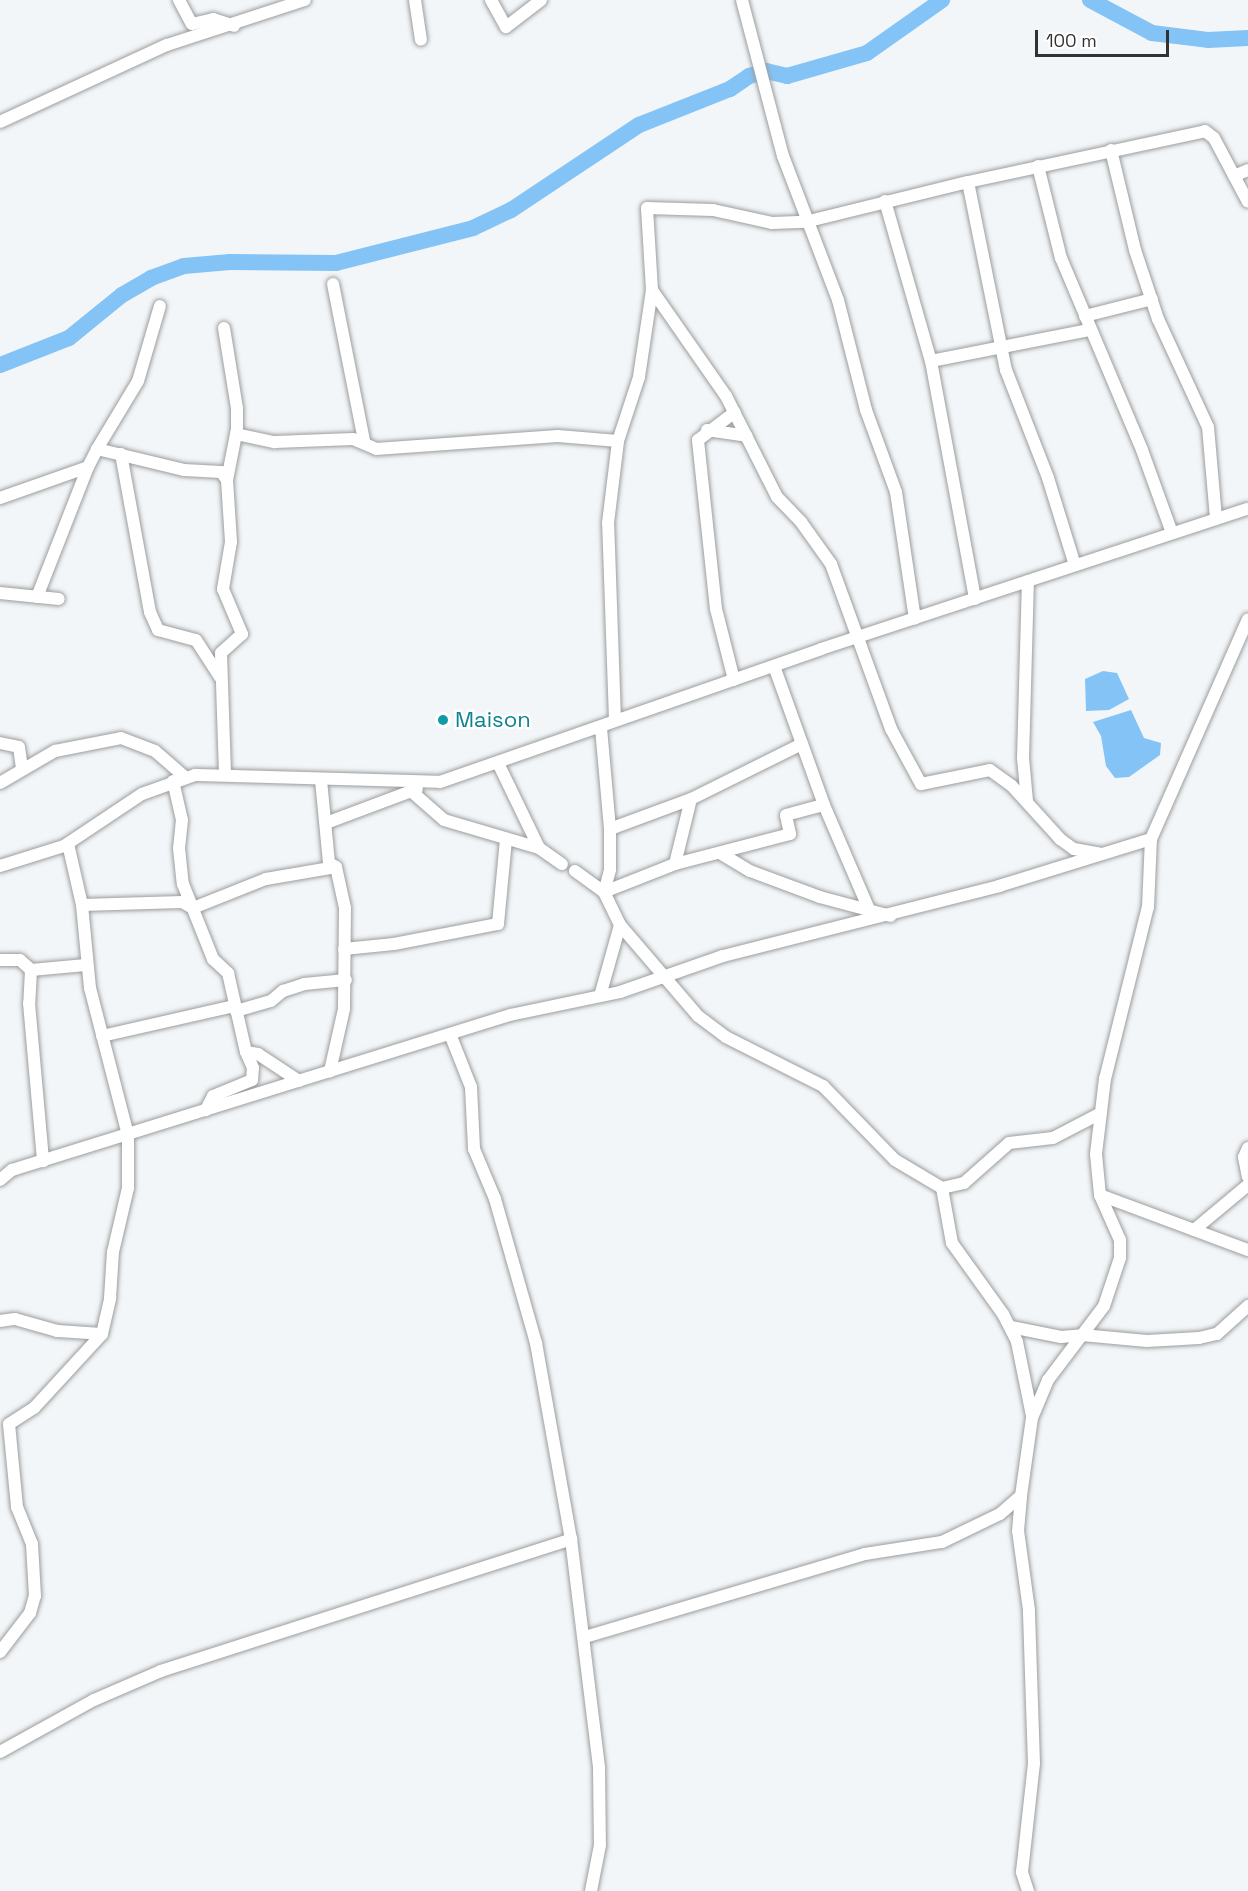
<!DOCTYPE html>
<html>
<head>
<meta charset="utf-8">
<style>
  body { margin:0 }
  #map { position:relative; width:1248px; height:1891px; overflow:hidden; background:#f3f6f8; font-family:"Space Grotesk",sans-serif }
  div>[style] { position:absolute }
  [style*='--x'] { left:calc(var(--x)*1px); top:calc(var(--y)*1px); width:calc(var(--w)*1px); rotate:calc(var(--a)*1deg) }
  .water>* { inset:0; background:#84c3f5 }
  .river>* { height:16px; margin:-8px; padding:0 8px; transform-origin:8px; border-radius:8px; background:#84c3f5 }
  .roads { filter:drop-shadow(0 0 2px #9b9d9e) drop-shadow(0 0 2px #9b9d9e) }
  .minor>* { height:12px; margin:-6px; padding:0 6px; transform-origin:6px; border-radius:6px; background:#fff }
  .dots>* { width:16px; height:16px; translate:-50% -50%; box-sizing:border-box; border:3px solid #fff; border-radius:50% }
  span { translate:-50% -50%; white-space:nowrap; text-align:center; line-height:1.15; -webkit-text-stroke:4.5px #fff; paint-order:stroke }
  .culture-label { font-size:22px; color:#0d838f }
  .left { translate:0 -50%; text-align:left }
  .scale { position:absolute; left:1035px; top:30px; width:134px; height:27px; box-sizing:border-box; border:3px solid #323233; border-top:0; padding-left:8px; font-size:18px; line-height:21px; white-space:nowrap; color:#323233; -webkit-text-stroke:4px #fff; paint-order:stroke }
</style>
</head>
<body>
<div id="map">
  <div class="water">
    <div style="clip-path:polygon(1103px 671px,1117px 673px,1129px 699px,1109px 710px,1086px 711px,1085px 679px)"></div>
    <div style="clip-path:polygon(1131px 710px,1144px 738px,1161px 743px,1160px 755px,1129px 777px,1115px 778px,1106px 766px,1101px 736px,1093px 722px)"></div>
  </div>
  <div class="river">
    <div style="--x:1090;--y:0;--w:70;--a:28"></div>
    <div style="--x:1152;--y:33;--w:56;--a:7.1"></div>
    <div style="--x:1208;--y:40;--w:40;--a:-2.9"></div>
    <div style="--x:0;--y:365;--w:74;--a:-21.4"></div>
    <div style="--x:69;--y:338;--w:68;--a:-39.1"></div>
    <div style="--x:122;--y:295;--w:34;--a:-30"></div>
    <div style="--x:151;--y:278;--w:35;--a:-20"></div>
    <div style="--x:184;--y:266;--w:46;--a:-5"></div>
    <div style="--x:230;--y:262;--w:106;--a:0.5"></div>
    <div style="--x:336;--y:263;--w:141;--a:-14.3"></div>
    <div style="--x:473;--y:228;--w:42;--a:-25.3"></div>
    <div style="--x:511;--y:210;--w:154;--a:-33.6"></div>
    <div style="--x:639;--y:125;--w:98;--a:-21.6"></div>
    <div style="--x:730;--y:89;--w:23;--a:-34"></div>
    <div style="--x:749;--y:76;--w:18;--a:-16"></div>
    <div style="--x:766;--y:71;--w:22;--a:13"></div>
    <div style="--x:787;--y:76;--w:83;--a:-16"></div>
    <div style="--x:867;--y:53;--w:92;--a:-35.2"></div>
  </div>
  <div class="roads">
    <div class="minor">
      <div style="--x:179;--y:0;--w:27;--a:62"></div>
      <div style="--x:192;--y:24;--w:22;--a:-13"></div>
      <div style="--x:213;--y:19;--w:22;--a:18"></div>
      <div style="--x:415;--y:0;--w:40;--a:81.5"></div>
      <div style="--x:491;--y:0;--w:31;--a:61"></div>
      <div style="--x:506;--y:27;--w:44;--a:-37.6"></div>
      <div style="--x:742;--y:0;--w:161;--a:75.3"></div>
      <div style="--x:783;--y:156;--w:154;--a:69.1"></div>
      <div style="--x:838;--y:300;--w:114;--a:75.7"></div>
      <div style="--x:866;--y:410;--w:87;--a:69.9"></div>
      <div style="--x:896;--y:492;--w:128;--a:81.5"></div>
      <div style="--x:0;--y:122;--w:184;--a:-24.8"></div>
      <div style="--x:167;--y:45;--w:145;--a:-18.1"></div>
      <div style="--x:1111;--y:150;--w:103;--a:76.5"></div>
      <div style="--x:1135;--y:250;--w:73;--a:71.6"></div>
      <div style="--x:1158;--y:319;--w:119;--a:65.2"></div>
      <div style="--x:1208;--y:427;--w:92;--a:85"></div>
      <div style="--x:1038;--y:166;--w:95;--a:76"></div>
      <div style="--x:1061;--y:258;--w:208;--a:67.1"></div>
      <div style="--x:1142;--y:450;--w:88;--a:70.1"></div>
      <div style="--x:1234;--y:176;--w:15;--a:-23"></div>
      <div style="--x:968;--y:182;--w:192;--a:78.6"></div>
      <div style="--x:1006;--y:370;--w:116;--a:68.7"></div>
      <div style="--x:1048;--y:478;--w:91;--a:72.8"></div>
      <div style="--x:885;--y:201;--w:166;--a:74"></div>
      <div style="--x:931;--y:361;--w:242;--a:79.5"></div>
      <div style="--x:333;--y:284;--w:160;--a:78.8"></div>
      <div style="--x:652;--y:290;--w:129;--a:55.1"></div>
      <div style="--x:726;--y:396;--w:113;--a:63.2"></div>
      <div style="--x:777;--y:497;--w:35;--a:46"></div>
      <div style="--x:801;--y:522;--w:52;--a:54.5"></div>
      <div style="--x:831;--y:564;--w:176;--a:70"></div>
      <div style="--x:891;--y:729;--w:63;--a:61.4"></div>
      <div style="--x:921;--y:784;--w:70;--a:-11.5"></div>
      <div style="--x:990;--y:770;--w:27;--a:36"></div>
      <div style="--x:1012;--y:786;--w:72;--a:47.8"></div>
      <div style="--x:1060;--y:839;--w:17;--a:36"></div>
      <div style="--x:1074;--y:849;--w:28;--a:10"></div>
      <div style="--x:1085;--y:316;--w:69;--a:-14.2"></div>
      <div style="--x:224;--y:328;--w:81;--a:80.8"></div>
      <div style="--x:237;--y:408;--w:21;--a:90"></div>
      <div style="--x:237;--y:429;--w:52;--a:101.1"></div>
      <div style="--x:931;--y:361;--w:161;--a:-11.1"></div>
      <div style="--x:707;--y:430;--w:40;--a:8.5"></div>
      <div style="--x:236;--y:434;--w:40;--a:12"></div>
      <div style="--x:275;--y:442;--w:78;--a:-2.2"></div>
      <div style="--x:353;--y:439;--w:25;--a:23"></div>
      <div style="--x:376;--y:449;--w:182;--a:-4.1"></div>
      <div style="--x:558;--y:436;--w:60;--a:4.8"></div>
      <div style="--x:97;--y:449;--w:79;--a:-58.9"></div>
      <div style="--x:138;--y:381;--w:78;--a:-73.7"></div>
      <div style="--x:121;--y:454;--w:161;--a:79.6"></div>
      <div style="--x:150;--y:612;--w:20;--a:66"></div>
      <div style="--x:158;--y:630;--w:39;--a:15"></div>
      <div style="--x:196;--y:640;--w:44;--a:57"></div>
      <div style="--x:0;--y:498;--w:93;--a:-19.4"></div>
      <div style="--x:88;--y:467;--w:20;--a:-63"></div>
      <div style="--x:97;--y:449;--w:89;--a:13.6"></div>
      <div style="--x:184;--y:470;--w:37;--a:3"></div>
      <div style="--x:221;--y:472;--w:10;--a:53"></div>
      <div style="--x:227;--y:480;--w:62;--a:86.3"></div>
      <div style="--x:231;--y:542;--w:48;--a:99.7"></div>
      <div style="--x:223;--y:589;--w:49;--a:67.1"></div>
      <div style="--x:242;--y:634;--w:28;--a:138"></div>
      <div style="--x:221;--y:653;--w:121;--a:88.1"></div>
      <div style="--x:0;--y:593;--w:59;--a:5.8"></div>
      <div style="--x:37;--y:597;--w:140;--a:-68.6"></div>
      <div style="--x:774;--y:666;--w:148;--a:70.2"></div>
      <div style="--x:824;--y:805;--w:111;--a:66.7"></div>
      <div style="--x:734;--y:680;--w:73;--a:-104.2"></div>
      <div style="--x:716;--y:609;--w:170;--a:-96.1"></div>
      <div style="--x:698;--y:440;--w:46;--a:-37.1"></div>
      <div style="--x:615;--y:720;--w:197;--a:-92"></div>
      <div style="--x:608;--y:523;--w:83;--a:-83"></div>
      <div style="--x:618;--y:441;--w:67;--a:-71.8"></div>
      <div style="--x:639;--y:377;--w:88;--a:-81.5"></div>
      <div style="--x:652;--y:290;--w:82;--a:-93.5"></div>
      <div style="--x:647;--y:208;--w:66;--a:1.7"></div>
      <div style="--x:713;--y:210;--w:60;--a:12.4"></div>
      <div style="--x:772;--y:223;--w:33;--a:-2"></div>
      <div style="--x:805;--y:222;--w:168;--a:-13.8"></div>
      <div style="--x:968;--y:182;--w:242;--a:-12.1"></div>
      <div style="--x:1205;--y:131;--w:11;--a:38"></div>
      <div style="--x:1214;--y:138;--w:72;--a:62"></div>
      <div style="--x:601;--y:728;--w:101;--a:84.9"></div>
      <div style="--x:610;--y:829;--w:41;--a:90"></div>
      <div style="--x:610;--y:870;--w:23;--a:105"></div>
      <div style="--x:0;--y:743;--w:19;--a:12"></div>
      <div style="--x:19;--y:747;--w:21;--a:82"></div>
      <div style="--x:498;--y:763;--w:94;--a:64.2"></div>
      <div style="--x:539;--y:848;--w:28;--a:35"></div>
      <div style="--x:321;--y:780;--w:83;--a:84.5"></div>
      <div style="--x:329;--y:863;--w:8;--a:30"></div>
      <div style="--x:336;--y:867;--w:42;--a:77.6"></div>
      <div style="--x:345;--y:908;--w:101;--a:90.6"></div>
      <div style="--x:344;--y:1009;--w:64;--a:102.7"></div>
      <div style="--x:173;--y:781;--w:40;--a:77"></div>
      <div style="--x:182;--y:820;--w:28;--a:96"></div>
      <div style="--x:179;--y:848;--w:36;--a:84"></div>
      <div style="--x:183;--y:884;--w:81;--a:68.2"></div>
      <div style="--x:213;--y:959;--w:21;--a:43"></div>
      <div style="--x:228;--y:973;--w:81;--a:77.2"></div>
      <div style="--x:246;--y:1052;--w:17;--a:66"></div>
      <div style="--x:253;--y:1068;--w:12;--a:95"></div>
      <div style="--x:252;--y:1080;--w:42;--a:157.7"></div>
      <div style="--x:213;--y:1096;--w:16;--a:117"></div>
      <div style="--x:0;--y:783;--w:64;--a:-30.2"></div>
      <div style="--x:55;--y:751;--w:67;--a:-11.1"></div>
      <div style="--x:121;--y:738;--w:36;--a:21"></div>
      <div style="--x:155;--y:751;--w:40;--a:41"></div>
      <div style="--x:411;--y:791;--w:44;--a:41.3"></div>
      <div style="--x:444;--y:820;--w:99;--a:16.4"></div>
      <div style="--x:1027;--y:801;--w:43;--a:-95.3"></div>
      <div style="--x:1023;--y:758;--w:177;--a:-88.4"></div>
      <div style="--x:326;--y:823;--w:97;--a:-20.5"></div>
      <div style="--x:610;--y:829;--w:86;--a:-20.3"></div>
      <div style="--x:691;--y:799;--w:124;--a:-26.4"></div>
      <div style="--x:720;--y:853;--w:35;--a:31"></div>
      <div style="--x:750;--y:871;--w:75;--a:20.4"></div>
      <div style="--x:820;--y:897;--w:73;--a:15"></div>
      <div style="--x:675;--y:864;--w:67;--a:-76.2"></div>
      <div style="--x:0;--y:866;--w:67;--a:-17.4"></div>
      <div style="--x:64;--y:846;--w:94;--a:-33.7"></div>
      <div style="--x:142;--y:794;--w:56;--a:-19.7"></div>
      <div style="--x:195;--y:775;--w:245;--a:1.6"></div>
      <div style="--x:440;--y:782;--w:404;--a:-19.2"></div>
      <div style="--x:821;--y:649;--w:449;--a:-18.2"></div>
      <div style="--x:575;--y:871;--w:36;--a:36"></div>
      <div style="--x:604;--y:892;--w:37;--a:64"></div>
      <div style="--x:620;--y:925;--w:120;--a:49.4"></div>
      <div style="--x:698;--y:1016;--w:35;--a:37"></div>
      <div style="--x:726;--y:1037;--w:109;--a:26.8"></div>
      <div style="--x:823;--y:1086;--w:103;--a:45.8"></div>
      <div style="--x:895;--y:1160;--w:55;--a:30.8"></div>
      <div style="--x:942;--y:1188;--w:23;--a:-13"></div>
      <div style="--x:964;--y:1183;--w:60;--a:-41.6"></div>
      <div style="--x:1009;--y:1143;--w:44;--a:-6.5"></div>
      <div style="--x:1053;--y:1138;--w:54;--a:-27.5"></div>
      <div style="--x:604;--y:892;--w:76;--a:-21.5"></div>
      <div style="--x:675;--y:864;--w:119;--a:-14.6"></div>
      <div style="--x:790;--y:834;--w:19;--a:-102"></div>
      <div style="--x:786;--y:815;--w:39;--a:-15"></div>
      <div style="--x:82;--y:905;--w:100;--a:-1.7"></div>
      <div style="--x:182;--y:902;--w:13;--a:29"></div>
      <div style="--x:193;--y:908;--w:79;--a:-21.7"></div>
      <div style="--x:266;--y:879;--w:71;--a:-9.7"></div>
      <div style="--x:344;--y:949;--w:50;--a:-5.7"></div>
      <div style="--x:394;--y:944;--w:106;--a:-10.9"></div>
      <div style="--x:498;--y:924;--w:84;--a:-84.6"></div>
      <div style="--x:0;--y:960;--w:20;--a:0"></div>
      <div style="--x:20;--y:960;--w:15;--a:42"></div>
      <div style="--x:31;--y:970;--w:55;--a:-5.2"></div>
      <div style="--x:31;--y:970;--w:33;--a:93"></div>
      <div style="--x:29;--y:1003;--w:159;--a:84.9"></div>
      <div style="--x:600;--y:996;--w:74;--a:-74.3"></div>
      <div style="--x:236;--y:1011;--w:36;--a:-16"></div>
      <div style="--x:271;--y:1001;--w:16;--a:-40"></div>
      <div style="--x:283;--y:991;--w:22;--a:-18"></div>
      <div style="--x:304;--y:984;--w:42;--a:-5.4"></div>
      <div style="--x:450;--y:1034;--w:57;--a:68.4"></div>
      <div style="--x:471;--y:1087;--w:62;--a:87.2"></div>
      <div style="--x:474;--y:1149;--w:54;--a:67.2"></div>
      <div style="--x:495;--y:1199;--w:150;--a:74.1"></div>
      <div style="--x:536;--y:1343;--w:199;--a:79.9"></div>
      <div style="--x:571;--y:1539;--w:231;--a:83"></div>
      <div style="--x:599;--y:1768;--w:77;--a:89.3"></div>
      <div style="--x:600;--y:1845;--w:47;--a:101.1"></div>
      <div style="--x:102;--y:1036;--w:135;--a:-12.8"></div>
      <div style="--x:246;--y:1052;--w:12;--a:9"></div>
      <div style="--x:258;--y:1054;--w:49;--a:33.4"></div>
      <div style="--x:1248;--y:1148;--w:10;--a:114"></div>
      <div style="--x:1244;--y:1157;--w:20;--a:79"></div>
      <div style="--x:0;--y:1180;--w:16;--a:-40"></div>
      <div style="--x:12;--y:1170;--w:522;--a:-17.29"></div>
      <div style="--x:510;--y:1015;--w:112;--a:-11.8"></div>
      <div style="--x:620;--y:992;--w:109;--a:-19.3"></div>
      <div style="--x:723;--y:956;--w:285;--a:-14.2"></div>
      <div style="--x:999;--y:886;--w:159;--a:-17.2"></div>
      <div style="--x:1151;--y:839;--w:240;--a:-66.2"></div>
      <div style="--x:942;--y:1188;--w:56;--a:79.7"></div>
      <div style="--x:952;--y:1243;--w:87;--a:54.3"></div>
      <div style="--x:1003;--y:1314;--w:31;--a:63"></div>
      <div style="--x:1017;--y:1342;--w:76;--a:78.5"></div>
      <div style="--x:1100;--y:1195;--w:158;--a:20.4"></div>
      <div style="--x:1194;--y:1230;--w:70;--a:-39.8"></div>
      <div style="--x:0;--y:1321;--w:15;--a:-8"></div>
      <div style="--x:15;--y:1319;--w:44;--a:15.9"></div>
      <div style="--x:57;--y:1331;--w:45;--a:3.8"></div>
      <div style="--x:1011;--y:1327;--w:51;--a:11.3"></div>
      <div style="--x:1061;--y:1337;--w:21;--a:-5"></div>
      <div style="--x:1082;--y:1335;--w:65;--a:5.3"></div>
      <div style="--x:1147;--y:1341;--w:52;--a:-3.3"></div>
      <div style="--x:1199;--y:1338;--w:18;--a:-13"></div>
      <div style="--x:1217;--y:1334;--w:42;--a:-42.1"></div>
      <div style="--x:585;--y:1637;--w:292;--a:-16.5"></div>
      <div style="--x:865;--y:1554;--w:78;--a:-8.9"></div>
      <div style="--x:942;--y:1542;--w:64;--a:-25.8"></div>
      <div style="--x:1000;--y:1514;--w:28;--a:-41"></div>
      <div style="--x:0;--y:1652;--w:49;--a:-52.4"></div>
      <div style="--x:30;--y:1613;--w:18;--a:-74"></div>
      <div style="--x:35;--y:1596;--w:52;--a:-93.3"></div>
      <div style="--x:32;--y:1544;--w:40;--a:-112"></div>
      <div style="--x:17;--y:1507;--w:83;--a:-95.5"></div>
      <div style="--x:9;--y:1424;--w:30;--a:-33"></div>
      <div style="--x:34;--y:1408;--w:100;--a:-47.4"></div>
      <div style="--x:102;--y:1334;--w:37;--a:-77"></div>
      <div style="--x:110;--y:1298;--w:46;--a:-86.3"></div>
      <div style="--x:113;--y:1252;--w:66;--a:-76.8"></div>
      <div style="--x:128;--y:1188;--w:53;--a:-90"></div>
      <div style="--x:128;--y:1135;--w:152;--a:-104.5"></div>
      <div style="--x:90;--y:988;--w:83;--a:-95.5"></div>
      <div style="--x:82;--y:905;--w:63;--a:-102.9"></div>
      <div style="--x:0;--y:1752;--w:107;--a:-29"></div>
      <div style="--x:94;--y:1700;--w:73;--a:-23.4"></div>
      <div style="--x:161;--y:1671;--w:431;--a:-17.8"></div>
      <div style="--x:1028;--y:1891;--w:20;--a:-108"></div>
      <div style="--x:1022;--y:1872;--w:109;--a:-83.7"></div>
      <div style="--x:1034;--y:1764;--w:154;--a:-91.9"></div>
      <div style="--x:1029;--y:1610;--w:80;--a:-97.9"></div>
      <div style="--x:1018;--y:1531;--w:35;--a:-85"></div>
      <div style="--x:1021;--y:1496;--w:79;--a:-82"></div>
      <div style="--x:1032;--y:1418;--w:41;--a:-67.2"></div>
      <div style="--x:1048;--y:1380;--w:93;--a:-52.9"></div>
      <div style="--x:1104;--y:1306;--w:51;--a:-71.6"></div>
      <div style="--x:1120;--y:1258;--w:18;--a:-90"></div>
      <div style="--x:1120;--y:1240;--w:49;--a:-114"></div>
      <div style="--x:1100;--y:1195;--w:41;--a:-95.6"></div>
      <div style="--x:1096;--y:1154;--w:76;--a:-83.2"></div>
      <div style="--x:1105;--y:1079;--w:177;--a:-76"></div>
      <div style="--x:1148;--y:907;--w:68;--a:-87.5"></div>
    </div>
  </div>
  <div class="dots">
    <div style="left:443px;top:720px;background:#0f9aa8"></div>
  </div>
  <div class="culture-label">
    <span class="left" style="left:455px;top:720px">Maison</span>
  </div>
  <div class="scale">100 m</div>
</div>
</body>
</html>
